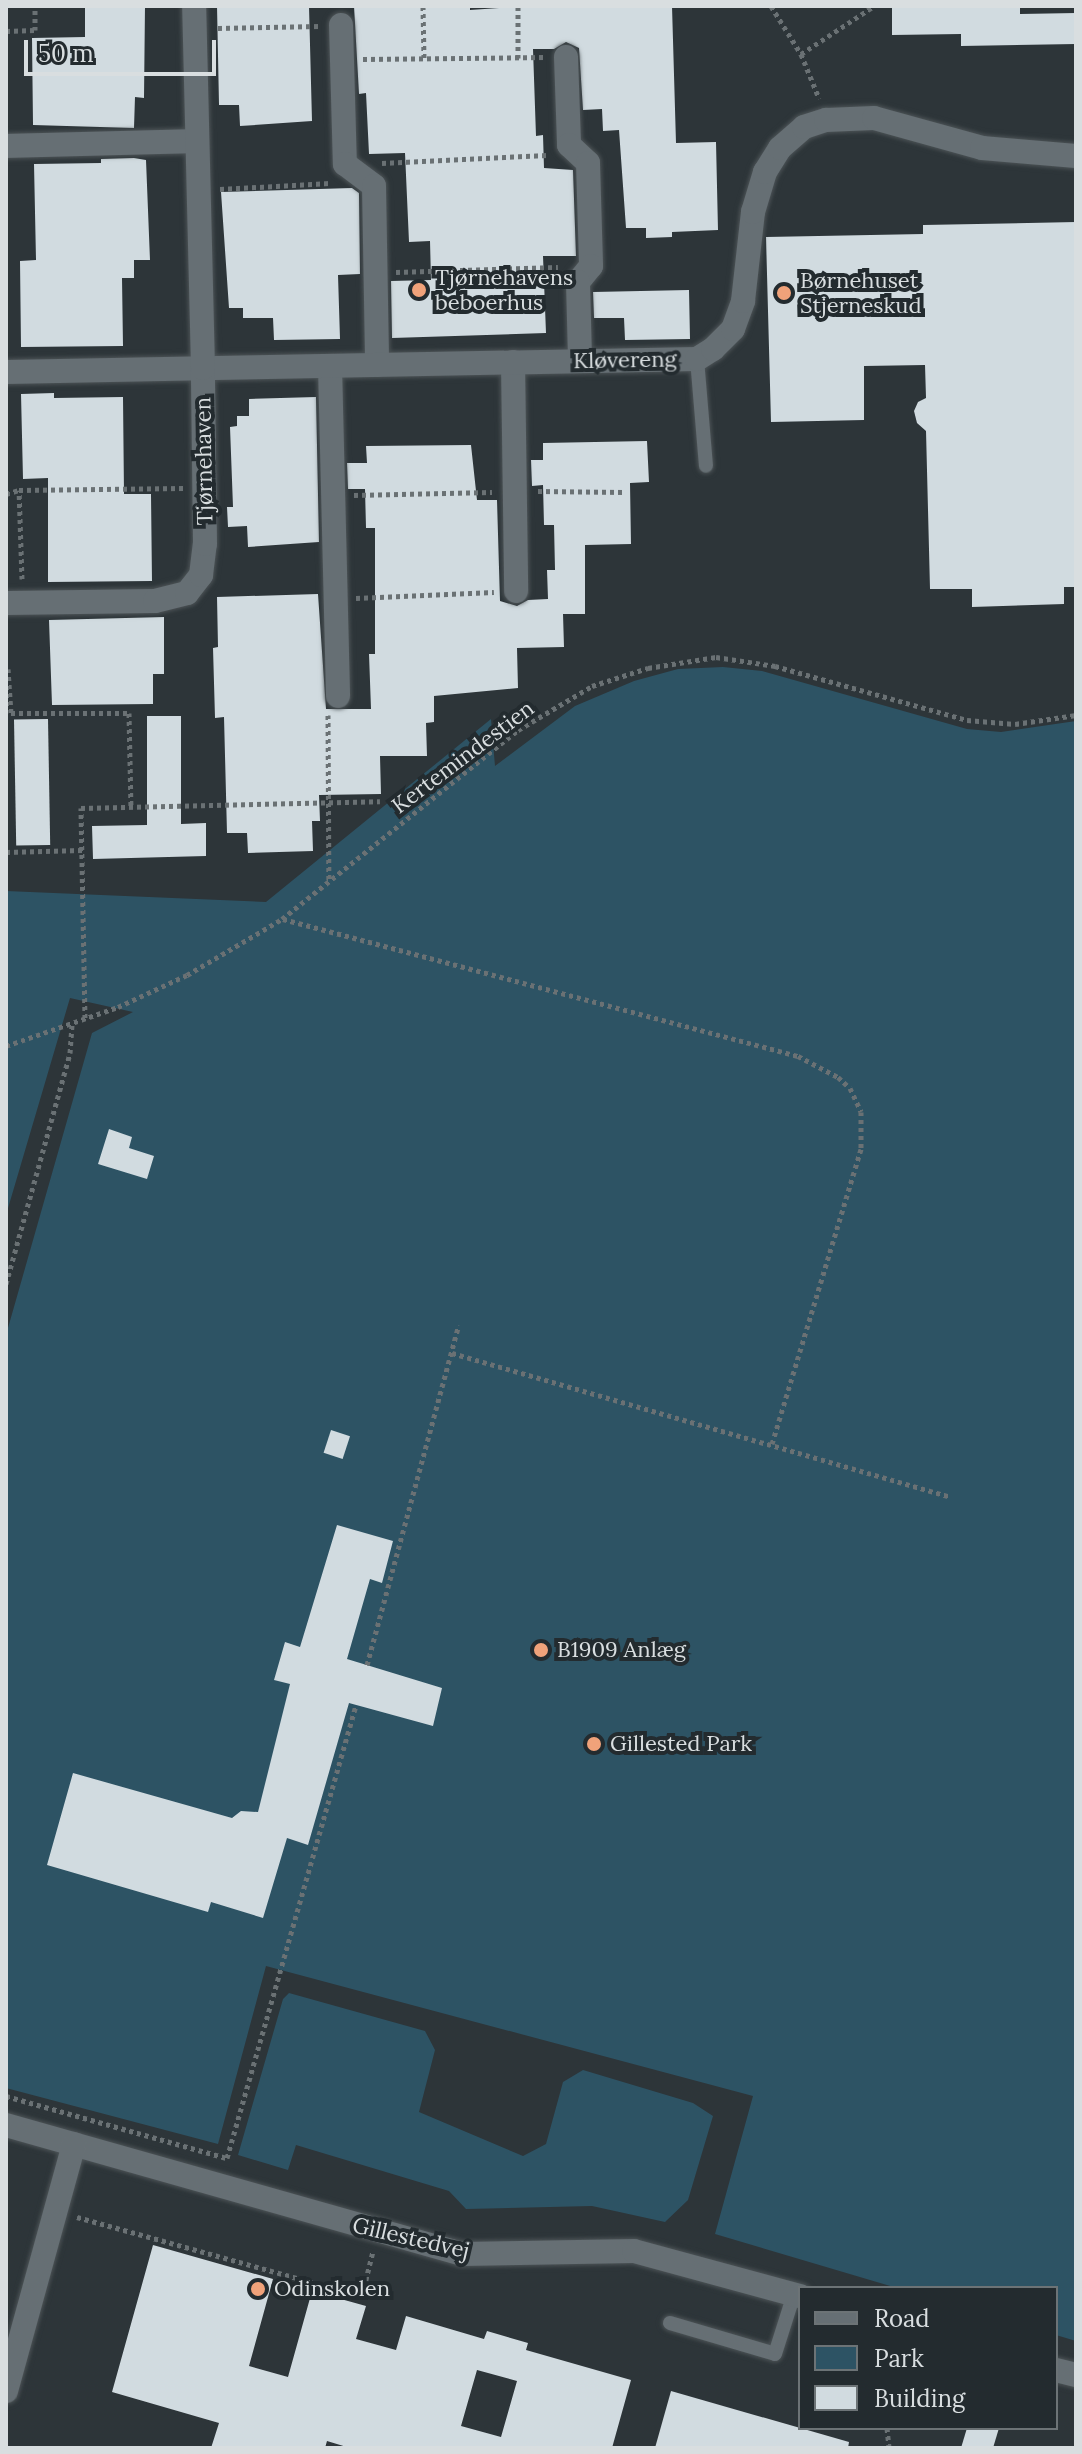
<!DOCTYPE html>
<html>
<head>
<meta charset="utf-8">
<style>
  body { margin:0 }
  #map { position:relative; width:1082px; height:2454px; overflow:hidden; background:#2d3539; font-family:Lora,serif }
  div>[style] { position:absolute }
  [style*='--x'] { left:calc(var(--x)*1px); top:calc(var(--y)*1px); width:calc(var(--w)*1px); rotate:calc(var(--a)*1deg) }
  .green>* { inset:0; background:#2d5364 }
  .building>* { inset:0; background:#d1dbe0; transform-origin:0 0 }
  .path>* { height:5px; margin-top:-2.5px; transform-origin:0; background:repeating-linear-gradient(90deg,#6a7174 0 4px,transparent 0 8px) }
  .roads { filter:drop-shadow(0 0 2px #4c5356) drop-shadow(0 0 2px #4c5356) }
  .service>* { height:14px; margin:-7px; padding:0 7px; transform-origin:7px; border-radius:7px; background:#666f74 }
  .minor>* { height:24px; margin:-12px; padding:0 12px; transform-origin:12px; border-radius:12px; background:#666f74 }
  .dots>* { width:22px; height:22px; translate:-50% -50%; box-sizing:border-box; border:4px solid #232b2f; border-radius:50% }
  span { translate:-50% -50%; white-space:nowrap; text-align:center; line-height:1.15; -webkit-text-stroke:8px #232b2f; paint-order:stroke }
  .poi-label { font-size:22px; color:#d9dee0 }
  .left { translate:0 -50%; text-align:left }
  .street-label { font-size:22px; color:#d9dee0 }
  .frame { position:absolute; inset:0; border:8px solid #d9dee0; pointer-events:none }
  .legend { position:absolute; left:798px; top:2286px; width:260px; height:144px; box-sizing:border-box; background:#232b2f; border:2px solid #6c7376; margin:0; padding:10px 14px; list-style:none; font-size:24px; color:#d9dee0 }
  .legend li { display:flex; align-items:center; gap:16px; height:40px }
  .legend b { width:40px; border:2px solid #6c7376 }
  .scale { position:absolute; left:24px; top:40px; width:192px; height:36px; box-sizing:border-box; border:4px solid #d9dee0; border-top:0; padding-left:10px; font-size:24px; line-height:28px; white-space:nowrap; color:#d9dee0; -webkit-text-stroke:6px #232b2f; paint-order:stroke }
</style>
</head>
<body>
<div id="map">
  <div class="green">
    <div style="clip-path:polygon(723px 667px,762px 671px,967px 729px,1001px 732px,1076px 721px,1076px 2341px,1056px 2335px,1056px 2288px,897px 2288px,715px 2234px,753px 2096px,266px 1966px,218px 2144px,6px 2088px,6px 1335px,92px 1033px,133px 1012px,70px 998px,6px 1215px,6px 891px,266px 902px,491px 719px,495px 766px,575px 706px,634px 681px,678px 669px)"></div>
    <div style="clip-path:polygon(289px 1993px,425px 2031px,435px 2050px,419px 2112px,523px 2156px,546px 2144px,563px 2082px,583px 2070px,693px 2103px,713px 2116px,688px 2200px,665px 2222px,592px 2206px,466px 2209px,449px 2191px,296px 2145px,288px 2170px,238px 2155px,283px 1999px)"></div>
  </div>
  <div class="building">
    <div style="clip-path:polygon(85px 6px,145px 6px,144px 98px,135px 97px,134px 128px,33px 125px,32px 38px,85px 37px)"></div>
    <div style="clip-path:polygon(217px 6px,309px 6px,312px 121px,240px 126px,239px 105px,219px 105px)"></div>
    <div style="clip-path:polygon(354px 6px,470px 6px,470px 10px,526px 6px,672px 6px,676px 143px,716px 142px,718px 230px,672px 232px,672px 237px,646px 238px,646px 228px,626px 228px,619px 130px,603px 131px,602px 109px,583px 110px,579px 48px,566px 42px,554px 49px,533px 49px,536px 136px,543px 135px,544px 168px,573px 170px,576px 256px,543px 256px,546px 333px,392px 338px,391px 281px,431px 280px,430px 241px,409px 242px,405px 153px,369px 154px,366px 93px,359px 94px)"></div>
    <div style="clip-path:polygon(892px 6px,1020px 6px,1020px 14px,1076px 13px,1076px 44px,961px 46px,961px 34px,892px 35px)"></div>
    <div style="clip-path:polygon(134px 158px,146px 160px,150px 260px,134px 260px,134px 278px,122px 278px,123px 346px,21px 347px,20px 261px,36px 260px,34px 164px,101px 163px,101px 159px)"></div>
    <div style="clip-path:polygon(352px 188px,359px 193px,360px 274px,338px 275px,340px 339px,274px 340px,273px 318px,243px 318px,243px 308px,229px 308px,221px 192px)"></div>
    <div style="clip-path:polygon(1076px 222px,1076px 587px,1064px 587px,1064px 604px,972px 607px,972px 589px,930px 589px,926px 431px,917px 423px,914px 411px,918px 402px,926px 398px,925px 365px,864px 366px,864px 420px,771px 422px,766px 237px,923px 234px,923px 225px)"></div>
    <div style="clip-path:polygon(689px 290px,690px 339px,625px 340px,624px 318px,594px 318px,593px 292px)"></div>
    <div style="clip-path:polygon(54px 393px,54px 398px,123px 397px,124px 494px,151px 494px,152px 581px,48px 582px,48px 478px,23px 479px,21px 394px)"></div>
    <div style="clip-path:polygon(316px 397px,319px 542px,248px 547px,247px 526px,228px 527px,227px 507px,233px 507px,230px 427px,237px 426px,237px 416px,249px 416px,249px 399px)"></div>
    <div style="clip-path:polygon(647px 441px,649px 482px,630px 483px,631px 544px,585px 545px,585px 614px,563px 614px,564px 647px,517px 648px,518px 688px,434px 696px,434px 722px,426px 723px,427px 756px,380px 756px,381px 794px,319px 795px,320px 821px,312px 821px,313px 851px,248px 853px,247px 833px,227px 833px,224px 717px,215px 718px,213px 648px,218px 647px,217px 597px,318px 594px,326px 709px,371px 709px,369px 654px,375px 654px,375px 528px,366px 528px,365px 489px,348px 489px,347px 463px,367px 463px,366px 446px,471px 445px,477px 500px,497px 500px,500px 601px,517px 606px,528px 600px,548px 599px,547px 570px,555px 570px,554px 525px,544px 525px,543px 485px,532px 486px,531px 460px,543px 460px,543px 443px)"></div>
    <div style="clip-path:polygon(164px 617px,164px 674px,153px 674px,153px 704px,52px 705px,49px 620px)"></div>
    <div style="clip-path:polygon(147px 716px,181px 716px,181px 824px,206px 823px,206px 856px,93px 859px,92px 826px,147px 825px)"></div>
    <div style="left:48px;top:719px;width:126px;height:34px;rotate:89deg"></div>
    <div style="clip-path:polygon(109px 1129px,132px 1137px,129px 1148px,154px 1156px,147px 1179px,98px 1164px)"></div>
    <div style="left:331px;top:1430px;width:20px;height:24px;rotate:18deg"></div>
    <div style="clip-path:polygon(337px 1525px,393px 1541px,382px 1583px,370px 1579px,347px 1659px,442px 1688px,433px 1726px,349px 1703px,308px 1845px,287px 1838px,263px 1918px,211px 1902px,208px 1912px,47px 1865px,73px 1773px,232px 1818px,241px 1811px,258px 1812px,290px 1684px,274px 1680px,285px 1642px,300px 1647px)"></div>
    <div style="clip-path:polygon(evenodd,153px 2245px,273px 2279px,249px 2366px,288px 2377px,312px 2291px,366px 2306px,356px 2339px,396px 2350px,406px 2316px,484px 2339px,487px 2331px,528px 2343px,526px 2350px,631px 2380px,612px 2448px,350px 2448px,327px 2441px,325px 2448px,211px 2448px,219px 2423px,112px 2392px,153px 2245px,477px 2370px,517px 2381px,501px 2437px,461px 2426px,477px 2370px)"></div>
    <div style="clip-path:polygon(671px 2391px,849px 2442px,848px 2448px,655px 2448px)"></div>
    <div style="clip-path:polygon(967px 2428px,999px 2428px,993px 2448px,961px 2448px)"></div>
  </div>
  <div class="path">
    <div style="--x:423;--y:6;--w:52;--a:88.9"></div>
    <div style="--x:771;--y:6;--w:57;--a:58"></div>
    <div style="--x:801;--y:54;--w:87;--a:-33.3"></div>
    <div style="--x:218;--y:28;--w:102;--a:-1.1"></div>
    <div style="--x:6;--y:31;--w:29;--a:-2"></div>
    <div style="--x:35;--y:30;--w:24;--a:-90"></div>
    <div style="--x:801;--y:54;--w:48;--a:67.8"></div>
    <div style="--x:518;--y:58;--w:52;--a:-90"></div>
    <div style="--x:363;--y:59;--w:182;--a:-0.6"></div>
    <div style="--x:382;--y:163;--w:166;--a:-2.8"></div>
    <div style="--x:220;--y:189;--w:110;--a:-3.1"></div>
    <div style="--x:396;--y:272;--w:162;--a:-1.8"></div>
    <div style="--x:538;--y:491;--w:86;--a:0.7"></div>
    <div style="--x:6;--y:494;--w:14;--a:-17"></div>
    <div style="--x:354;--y:495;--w:138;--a:-1.2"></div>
    <div style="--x:22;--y:579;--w:89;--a:-91.9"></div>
    <div style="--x:19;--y:490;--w:165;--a:-0.7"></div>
    <div style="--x:356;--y:598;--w:138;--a:-2.5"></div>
    <div style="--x:8;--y:669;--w:44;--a:86.1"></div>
    <div style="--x:11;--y:713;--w:118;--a:0"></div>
    <div style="--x:129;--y:713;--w:94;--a:88.8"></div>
    <div style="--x:328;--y:715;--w:166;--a:89.7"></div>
    <div style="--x:6;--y:852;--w:76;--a:-1.5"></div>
    <div style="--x:283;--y:919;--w:533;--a:14.9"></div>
    <div style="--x:798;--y:1056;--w:45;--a:27.7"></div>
    <div style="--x:838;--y:1077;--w:16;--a:43"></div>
    <div style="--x:850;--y:1088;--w:26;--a:65"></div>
    <div style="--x:861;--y:1112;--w:37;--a:90"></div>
    <div style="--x:861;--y:1149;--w:308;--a:106.8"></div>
    <div style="--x:85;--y:1018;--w:210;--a:-91.1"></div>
    <div style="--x:81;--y:808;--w:299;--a:-1.3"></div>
    <div style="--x:6;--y:1046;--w:119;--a:-19.2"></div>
    <div style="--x:118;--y:1007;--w:76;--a:-24.9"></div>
    <div style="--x:187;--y:975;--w:110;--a:-30.5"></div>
    <div style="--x:282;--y:919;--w:302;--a:-38.7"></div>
    <div style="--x:518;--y:730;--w:86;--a:-30.7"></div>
    <div style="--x:592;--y:686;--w:59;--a:-17.8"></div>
    <div style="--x:648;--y:668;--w:69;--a:-9.2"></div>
    <div style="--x:716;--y:657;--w:60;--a:8.7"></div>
    <div style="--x:775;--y:666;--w:199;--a:15.7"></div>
    <div style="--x:967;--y:720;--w:48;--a:4.8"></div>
    <div style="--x:1015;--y:724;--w:62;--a:-8.4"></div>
    <div style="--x:6;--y:1284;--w:240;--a:-74.5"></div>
    <div style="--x:70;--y:1053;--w:30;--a:-86"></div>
    <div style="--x:452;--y:1353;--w:519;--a:16.1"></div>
    <div style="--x:367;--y:1665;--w:352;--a:-74.9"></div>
    <div style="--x:6;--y:2096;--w:230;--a:15.7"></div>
    <div style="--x:227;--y:2158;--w:471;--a:-74.1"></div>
    <div style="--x:77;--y:2217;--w:296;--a:15.5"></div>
    <div style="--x:362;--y:2296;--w:46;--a:-76.3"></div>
    <div style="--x:887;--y:2428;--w:20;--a:84"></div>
  </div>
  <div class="roads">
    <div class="service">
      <div style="--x:697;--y:359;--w:107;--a:85.2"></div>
      <div style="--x:670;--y:2323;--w:109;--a:16.4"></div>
      <div style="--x:775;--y:2354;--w:63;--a:-72.4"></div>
    </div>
    <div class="minor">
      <div style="--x:341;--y:25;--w:139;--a:88.4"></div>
      <div style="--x:345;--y:164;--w:36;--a:37"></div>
      <div style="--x:374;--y:186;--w:179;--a:89"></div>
      <div style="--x:566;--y:57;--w:88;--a:88"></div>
      <div style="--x:569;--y:145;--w:26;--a:43"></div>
      <div style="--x:588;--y:163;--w:103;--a:88.3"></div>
      <div style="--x:591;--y:266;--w:21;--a:129"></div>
      <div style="--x:578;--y:282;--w:79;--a:88.5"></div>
      <div style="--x:6;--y:146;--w:191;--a:-1.5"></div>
      <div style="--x:513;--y:362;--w:229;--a:89.2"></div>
      <div style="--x:330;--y:366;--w:330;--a:88.6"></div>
      <div style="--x:6;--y:372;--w:691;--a:-1.08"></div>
      <div style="--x:697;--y:359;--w:19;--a:-32"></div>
      <div style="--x:713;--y:349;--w:28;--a:-45"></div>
      <div style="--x:733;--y:329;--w:30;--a:-70"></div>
      <div style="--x:743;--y:301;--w:90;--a:-83.6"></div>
      <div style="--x:753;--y:212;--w:42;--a:-73.3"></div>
      <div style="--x:765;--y:172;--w:28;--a:-58"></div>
      <div style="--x:780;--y:148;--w:32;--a:-41"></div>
      <div style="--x:804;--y:127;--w:23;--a:-18"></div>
      <div style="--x:826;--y:120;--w:48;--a:-2.4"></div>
      <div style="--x:874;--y:118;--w:112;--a:15.5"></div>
      <div style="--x:982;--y:148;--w:94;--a:4.9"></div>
      <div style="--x:6;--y:603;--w:149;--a:-0.8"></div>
      <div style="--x:155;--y:601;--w:33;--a:-14"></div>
      <div style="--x:187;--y:593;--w:23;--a:-52"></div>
      <div style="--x:201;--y:575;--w:31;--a:-83"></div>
      <div style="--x:205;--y:544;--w:176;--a:-90.7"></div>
      <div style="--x:203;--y:368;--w:362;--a:-91.4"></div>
      <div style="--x:6;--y:2125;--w:474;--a:15.8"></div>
      <div style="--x:462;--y:2254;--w:172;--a:-1"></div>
      <div style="--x:634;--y:2251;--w:172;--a:15.2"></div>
      <div style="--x:1056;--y:2370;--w:21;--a:14"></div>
      <div style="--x:6;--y:2391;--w:256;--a:-74.6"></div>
    </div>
  </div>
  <div class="dots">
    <div style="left:419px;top:290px;background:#f0a27a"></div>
    <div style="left:784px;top:293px;background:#f0a27a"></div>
    <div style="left:541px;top:1650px;background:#f0a27a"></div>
    <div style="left:594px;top:1744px;background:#f0a27a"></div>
    <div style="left:258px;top:2289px;background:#f0a27a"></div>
  </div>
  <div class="poi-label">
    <span class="left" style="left:435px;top:290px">Tjørnehavens<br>beboerhus</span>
    <span class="left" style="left:800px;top:293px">Børnehuset<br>Stjerneskud</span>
    <span class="left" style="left:557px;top:1650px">B1909 Anlæg</span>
    <span class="left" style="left:610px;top:1744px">Gillested Park</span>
    <span class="left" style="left:274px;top:2289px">Odinskolen</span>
  </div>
  <div class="street-label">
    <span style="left:625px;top:360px;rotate:-1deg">Kløvereng</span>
    <span style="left:204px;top:461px;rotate:-91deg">Tjørnehaven</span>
    <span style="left:463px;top:757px;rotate:-37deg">Kertemindestien</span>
    <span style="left:411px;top:2238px;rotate:13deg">Gillestedvej</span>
  </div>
  <div class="frame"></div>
  <ul class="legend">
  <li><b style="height:10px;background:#666f74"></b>Road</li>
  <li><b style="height:22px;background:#2d5364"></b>Park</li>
  <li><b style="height:22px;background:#d1dbe0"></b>Building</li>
  </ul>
  <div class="scale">50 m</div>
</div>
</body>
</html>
